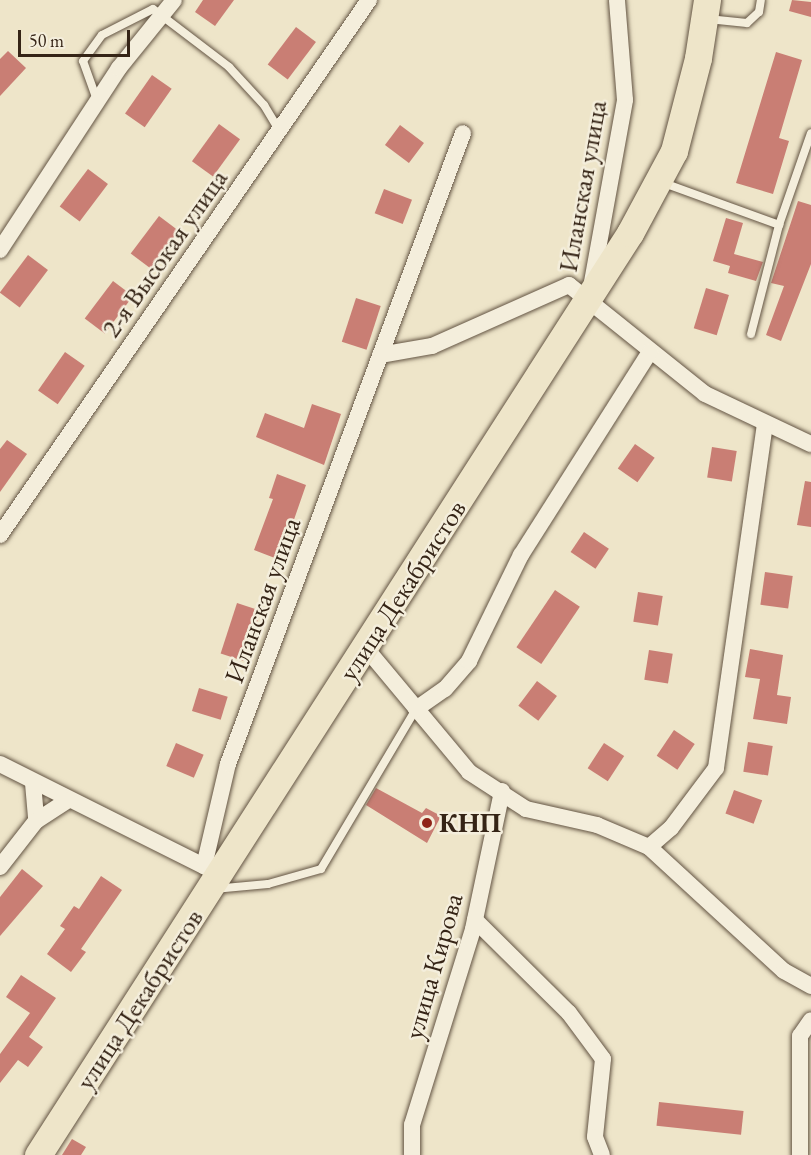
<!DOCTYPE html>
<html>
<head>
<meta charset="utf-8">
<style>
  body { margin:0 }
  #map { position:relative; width:811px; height:1155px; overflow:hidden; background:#eee5c9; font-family:"EB Garamond",serif }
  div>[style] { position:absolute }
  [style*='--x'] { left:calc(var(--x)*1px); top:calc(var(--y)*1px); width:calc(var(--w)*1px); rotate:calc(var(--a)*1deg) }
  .building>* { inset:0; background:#c97e74; transform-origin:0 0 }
  .roads { filter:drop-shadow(0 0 2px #635443) drop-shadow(0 0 2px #635443) }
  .service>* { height:8px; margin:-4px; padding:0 4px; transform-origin:4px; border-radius:4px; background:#f4eedc }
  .minor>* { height:16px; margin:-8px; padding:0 8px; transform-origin:8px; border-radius:8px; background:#f4eedc }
  .primary>* { height:27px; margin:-13.5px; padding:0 13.5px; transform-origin:13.5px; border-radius:13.5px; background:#eee5c9 }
  .dots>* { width:16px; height:16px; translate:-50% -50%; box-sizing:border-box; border:3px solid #f4eedc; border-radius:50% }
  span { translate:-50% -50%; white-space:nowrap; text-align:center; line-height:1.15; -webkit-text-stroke:5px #f4eedc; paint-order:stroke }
  .street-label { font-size:27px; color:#352416 }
  .poi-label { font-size:27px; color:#352416; font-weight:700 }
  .left { translate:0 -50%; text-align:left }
  .scale { position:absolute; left:18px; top:30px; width:112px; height:27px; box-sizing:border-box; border:3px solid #352416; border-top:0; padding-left:8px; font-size:18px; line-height:21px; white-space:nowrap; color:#352416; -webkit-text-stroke:4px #f4eedc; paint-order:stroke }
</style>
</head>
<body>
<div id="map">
  <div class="building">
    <div style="clip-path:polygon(203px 0,234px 0,215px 26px,195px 12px)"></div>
    <div style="clip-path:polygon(792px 0,811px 2px,811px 17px,789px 11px)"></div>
    <div style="left:296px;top:27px;width:25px;height:47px;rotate:37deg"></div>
    <div style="clip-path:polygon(8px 51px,26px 68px,0 96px,0 59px)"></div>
    <div style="clip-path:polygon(776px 52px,802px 60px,779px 138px,789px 141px,773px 194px,736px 183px)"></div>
    <div style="left:152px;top:75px;width:24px;height:47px;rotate:35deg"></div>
    <div style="left:219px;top:124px;width:26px;height:46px;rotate:36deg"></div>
    <div style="left:400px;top:125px;width:30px;height:25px;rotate:37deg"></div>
    <div style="left:88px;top:169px;width:25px;height:47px;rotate:37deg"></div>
    <div style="left:384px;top:189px;width:30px;height:26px;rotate:21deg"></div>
    <div style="clip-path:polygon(798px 201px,811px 205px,811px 264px,781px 341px,766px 335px,784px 286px,771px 283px)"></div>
    <div style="left:159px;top:216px;width:25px;height:47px;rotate:37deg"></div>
    <div style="clip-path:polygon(726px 218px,743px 223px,734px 254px,763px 262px,756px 281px,728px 273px,730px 266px,713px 261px)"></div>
    <div style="left:28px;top:255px;width:25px;height:47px;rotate:37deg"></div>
    <div style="left:113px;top:281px;width:25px;height:47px;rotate:37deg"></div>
    <div style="left:706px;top:288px;width:24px;height:42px;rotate:17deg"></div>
    <div style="left:356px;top:298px;width:26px;height:46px;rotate:18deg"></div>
    <div style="left:65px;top:352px;width:24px;height:47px;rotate:35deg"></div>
    <div style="clip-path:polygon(312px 404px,341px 414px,324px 465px,256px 437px,265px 413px,304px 428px)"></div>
    <div style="clip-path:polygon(7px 440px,27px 454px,0 492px,0 449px)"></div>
    <div style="left:635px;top:444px;width:24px;height:30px;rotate:35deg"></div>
    <div style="left:712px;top:447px;width:25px;height:31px;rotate:9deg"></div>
    <div style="clip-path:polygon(277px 474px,306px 485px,280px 560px,254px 550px,273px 499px,269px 498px)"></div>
    <div style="clip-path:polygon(805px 481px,811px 482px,811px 527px,797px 525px)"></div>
    <div style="left:584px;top:532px;width:30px;height:24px;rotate:34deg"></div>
    <div style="left:765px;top:572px;width:28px;height:33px;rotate:8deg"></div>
    <div style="left:555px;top:590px;width:30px;height:69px;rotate:34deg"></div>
    <div style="left:638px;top:592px;width:25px;height:30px;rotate:9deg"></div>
    <div style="left:237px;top:603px;width:25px;height:53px;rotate:18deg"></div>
    <div style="clip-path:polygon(750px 649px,783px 655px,777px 695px,791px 697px,787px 724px,753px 719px,760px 679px,745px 677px)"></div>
    <div style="left:649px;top:650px;width:24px;height:30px;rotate:9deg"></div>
    <div style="left:537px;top:681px;width:25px;height:31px;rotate:37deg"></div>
    <div style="left:199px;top:688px;width:30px;height:24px;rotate:17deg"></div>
    <div style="left:674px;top:730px;width:25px;height:31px;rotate:34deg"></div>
    <div style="left:748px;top:742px;width:25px;height:30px;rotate:9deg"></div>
    <div style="left:176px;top:743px;width:30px;height:25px;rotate:23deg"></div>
    <div style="left:604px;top:743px;width:24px;height:30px;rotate:33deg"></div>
    <div style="clip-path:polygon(376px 788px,422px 813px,426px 808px,441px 816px,427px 843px,366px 805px)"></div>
    <div style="left:734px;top:790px;width:30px;height:25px;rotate:20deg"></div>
    <div style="clip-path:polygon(22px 869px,43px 886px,0 936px,0 897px)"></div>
    <div style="clip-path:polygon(101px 876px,122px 890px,81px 949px,86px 952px,71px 972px,47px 954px,65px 929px,60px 926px,74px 906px,79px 909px)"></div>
    <div style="clip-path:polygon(21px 975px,56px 998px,29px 1037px,43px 1047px,28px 1067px,18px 1060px,0 1083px,0 1054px,30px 1013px,6px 997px)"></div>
    <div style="left:659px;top:1102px;width:85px;height:24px;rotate:6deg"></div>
    <div style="clip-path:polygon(72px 1139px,86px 1147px,81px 1155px,62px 1155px)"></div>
  </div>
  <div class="roads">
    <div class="service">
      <div style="--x:708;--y:19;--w:39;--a:6"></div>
      <div style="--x:747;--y:23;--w:16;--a:-43"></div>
      <div style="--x:759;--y:12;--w:12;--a:-81"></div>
      <div style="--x:97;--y:100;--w:41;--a:-109.7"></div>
      <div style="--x:83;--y:61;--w:32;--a:-54"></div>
      <div style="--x:102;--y:35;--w:57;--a:-27"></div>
      <div style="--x:153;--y:9;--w:96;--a:37.3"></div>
      <div style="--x:229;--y:67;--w:52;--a:47.4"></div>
      <div style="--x:264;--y:105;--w:29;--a:59"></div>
      <div style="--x:661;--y:182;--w:126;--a:20"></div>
      <div style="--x:779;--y:225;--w:97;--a:-70.8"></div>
      <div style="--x:751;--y:334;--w:113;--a:-75.6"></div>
      <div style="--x:214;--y:889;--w:54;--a:-5.3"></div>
      <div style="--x:268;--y:884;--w:55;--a:-15.8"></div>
      <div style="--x:321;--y:869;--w:186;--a:-59.3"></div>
    </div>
    <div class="minor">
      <div style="--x:0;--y:250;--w:217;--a:-56.8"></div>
      <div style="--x:119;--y:68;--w:87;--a:-51"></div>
      <div style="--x:592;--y:282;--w:185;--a:-79.7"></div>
      <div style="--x:625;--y:100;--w:100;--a:-94.6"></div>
      <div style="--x:380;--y:355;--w:53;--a:-9.8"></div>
      <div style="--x:432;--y:346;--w:150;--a:-24"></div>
      <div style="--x:569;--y:285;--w:174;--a:38.7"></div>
      <div style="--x:705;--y:394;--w:117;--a:25.3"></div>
      <div style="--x:0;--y:535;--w:650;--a:-55.41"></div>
      <div style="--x:365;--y:647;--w:163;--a:50.2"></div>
      <div style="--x:469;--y:772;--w:68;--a:33"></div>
      <div style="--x:526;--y:809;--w:73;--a:12.7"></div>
      <div style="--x:597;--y:825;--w:56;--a:22.9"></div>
      <div style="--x:649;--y:847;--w:29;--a:-41"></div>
      <div style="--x:671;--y:828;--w:75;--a:-53.1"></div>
      <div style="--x:716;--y:768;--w:347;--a:-81.9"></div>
      <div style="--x:416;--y:709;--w:35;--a:-35"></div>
      <div style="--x:445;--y:689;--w:37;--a:-49"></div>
      <div style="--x:469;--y:661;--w:118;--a:-63.9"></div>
      <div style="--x:521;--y:555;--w:241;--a:-57.6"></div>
      <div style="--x:0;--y:764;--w:239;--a:26.6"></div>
      <div style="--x:33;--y:783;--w:38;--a:85"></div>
      <div style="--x:649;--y:847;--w:183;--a:42.6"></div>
      <div style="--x:784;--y:971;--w:31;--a:29"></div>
      <div style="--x:204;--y:866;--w:105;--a:-76.8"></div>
      <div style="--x:228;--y:764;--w:673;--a:-69.57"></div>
      <div style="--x:0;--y:867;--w:58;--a:-52"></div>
      <div style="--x:36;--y:821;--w:38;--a:-33"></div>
      <div style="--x:475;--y:920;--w:132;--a:44.7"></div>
      <div style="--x:569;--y:1013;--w:57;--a:53.5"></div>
      <div style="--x:603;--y:1059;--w:78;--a:95.9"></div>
      <div style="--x:595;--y:1137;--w:19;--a:69"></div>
      <div style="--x:412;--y:1155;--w:30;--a:-90"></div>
      <div style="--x:412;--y:1125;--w:205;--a:-72.7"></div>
      <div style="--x:473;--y:929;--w:141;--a:-78.1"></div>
      <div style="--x:800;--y:1155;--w:119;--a:-90"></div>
      <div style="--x:800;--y:1036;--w:19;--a:-55"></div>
    </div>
    <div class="primary">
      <div style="--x:38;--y:1155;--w:1096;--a:-57.3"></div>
      <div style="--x:630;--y:233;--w:93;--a:-61.8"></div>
      <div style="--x:674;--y:151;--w:96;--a:-75.5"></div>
      <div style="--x:698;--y:58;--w:59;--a:-81.2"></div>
    </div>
  </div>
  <div class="dots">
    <div style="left:427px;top:823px;background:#8f2418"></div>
  </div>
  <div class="street-label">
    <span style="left:582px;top:186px;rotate:-80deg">Иланская улица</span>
    <span style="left:164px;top:253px;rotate:-55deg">2-я Высокая улица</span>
    <span style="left:402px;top:590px;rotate:-57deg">улица Декабристов</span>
    <span style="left:262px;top:600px;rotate:-70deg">Иланская улица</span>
    <span style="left:433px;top:966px;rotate:-74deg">улица Кирова</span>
    <span style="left:139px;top:999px;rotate:-57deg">улица Декабристов</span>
  </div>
  <div class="poi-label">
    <span class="left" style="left:439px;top:823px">КНП</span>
  </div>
  <div class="scale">50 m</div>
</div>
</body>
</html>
